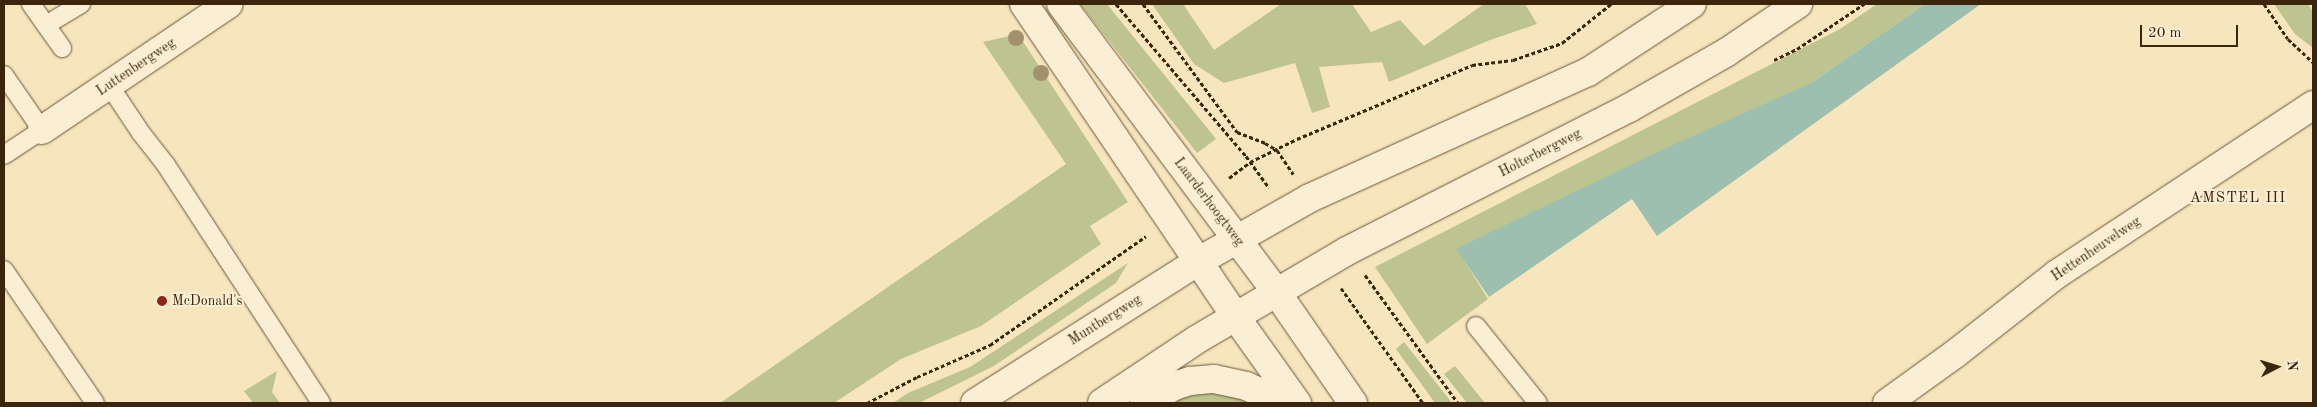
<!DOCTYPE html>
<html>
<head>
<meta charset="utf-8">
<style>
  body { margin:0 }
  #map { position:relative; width:2317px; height:407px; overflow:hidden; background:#f7e5bd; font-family:"Old Standard TT",serif }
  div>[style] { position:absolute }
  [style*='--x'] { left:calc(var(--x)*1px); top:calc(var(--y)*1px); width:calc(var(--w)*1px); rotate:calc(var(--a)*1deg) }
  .green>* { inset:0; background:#bec490 }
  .water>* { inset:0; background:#9dbfb0 }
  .path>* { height:3px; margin-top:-1.5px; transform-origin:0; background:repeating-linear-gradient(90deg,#3d250d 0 4px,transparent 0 6.5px) }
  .roads { filter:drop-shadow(0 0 1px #6c5539) drop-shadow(0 0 1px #6c5539) }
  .service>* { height:18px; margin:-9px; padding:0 9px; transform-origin:9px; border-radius:9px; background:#faeed4 }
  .minor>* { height:28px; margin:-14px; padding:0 14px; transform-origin:14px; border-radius:14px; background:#faeed4 }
  .tertiary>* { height:28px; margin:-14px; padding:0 14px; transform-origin:14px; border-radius:14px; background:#faeed4 }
  .secondary>* { height:28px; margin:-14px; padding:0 14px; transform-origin:14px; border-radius:14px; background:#faeed4 }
  .trees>* { width:16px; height:16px; margin:-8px; border-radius:50%; background:#a2916e }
  .dots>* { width:14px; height:14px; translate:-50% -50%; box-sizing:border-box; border:2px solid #faeed4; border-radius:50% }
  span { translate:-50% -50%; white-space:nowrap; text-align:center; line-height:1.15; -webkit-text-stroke:4px #faeed4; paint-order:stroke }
  .street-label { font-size:14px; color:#3d250d }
  .poi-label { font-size:14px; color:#3d250d }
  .left { translate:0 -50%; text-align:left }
  .neighbourhood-label { font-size:15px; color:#3d250d; letter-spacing:1px }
  .frame { position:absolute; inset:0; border:5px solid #3d250d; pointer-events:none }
  .north { position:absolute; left:2252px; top:342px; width:50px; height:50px; -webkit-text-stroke:4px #faeed4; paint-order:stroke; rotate:85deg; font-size:14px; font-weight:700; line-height:20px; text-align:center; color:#3d250d }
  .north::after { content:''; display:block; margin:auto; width:18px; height:22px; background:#3d250d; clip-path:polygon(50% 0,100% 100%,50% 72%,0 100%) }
  .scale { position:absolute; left:2140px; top:25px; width:98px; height:22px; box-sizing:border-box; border:2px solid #3d250d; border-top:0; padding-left:6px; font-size:15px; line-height:18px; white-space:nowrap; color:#3d250d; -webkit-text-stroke:4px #faeed4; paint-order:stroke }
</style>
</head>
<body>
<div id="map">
  <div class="green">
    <div style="clip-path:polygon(1080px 4px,1107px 4px,1216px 139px,1197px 153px)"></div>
    <div style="clip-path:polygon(1152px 4px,1183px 4px,1214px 50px,1281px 4px,1352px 4px,1371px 32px,1400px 20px,1424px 46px,1484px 4px,1525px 4px,1537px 24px,1490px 40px,1389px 82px,1382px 62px,1319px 67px,1330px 107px,1312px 113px,1295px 63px,1224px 83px,1194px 64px)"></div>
    <div style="clip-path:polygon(1877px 4px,1925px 4px,1811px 83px,1457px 249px,1488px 299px,1427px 344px,1375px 267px,1840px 29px)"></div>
    <div style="clip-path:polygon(2274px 4px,2308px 4px,2313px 12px,2313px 48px,2295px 34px)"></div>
    <div style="clip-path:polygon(1018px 34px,1128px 202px,1090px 226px,1101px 244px,981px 326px,901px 359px,834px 403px,720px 403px,1066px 164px,983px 42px)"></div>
    <div style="clip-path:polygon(1128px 263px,1116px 283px,994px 366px,919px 403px,893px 403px,908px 393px,970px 367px)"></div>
    <div style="clip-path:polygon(1404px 342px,1452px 403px,1435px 403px,1396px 349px)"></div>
    <div style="clip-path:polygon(1455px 366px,1485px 403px,1467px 403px,1444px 374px)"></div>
    <div style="clip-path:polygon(277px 371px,272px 392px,280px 403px,253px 403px,244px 391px)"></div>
    <div style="clip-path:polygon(1210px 390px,1257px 403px,1159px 403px,1172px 397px)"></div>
  </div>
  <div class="water">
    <div style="clip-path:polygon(1925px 4px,1981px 4px,1657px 236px,1632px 199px,1489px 297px,1456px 249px,1666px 148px,1811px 83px)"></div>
  </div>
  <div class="path">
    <div style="--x:1116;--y:4;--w:200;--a:49.5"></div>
    <div style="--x:1246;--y:156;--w:39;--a:54"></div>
    <div style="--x:1143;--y:4;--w:159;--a:53.7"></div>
    <div style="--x:1237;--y:132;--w:30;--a:21"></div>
    <div style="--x:1265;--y:143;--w:14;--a:30"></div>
    <div style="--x:1277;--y:150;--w:29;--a:56"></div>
    <div style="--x:2264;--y:4;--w:42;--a:55.6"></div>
    <div style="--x:2288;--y:39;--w:34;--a:43"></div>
    <div style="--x:1774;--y:60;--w:25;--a:-26"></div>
    <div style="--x:1797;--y:49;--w:81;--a:-33.9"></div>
    <div style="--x:1229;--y:178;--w:26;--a:-37"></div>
    <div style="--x:1250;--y:162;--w:52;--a:-26.1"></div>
    <div style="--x:1297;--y:139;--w:190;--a:-22.9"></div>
    <div style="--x:1472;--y:65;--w:41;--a:-7"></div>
    <div style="--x:1513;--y:60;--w:52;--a:-19.1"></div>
    <div style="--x:1562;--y:43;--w:63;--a:-38.5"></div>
    <div style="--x:1365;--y:275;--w:158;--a:54"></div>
    <div style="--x:1341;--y:288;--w:141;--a:54.5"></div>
    <div style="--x:867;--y:403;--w:56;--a:-27.5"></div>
    <div style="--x:917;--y:377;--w:80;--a:-23.7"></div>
    <div style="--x:990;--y:345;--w:190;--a:-34.9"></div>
  </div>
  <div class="roads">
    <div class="service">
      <div style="--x:31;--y:4;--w:54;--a:54.8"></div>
      <div style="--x:46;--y:25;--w:41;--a:-31"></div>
      <div style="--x:4;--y:75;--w:67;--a:55.4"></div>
      <div style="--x:42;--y:130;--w:45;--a:146.7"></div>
      <div style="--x:109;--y:85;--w:58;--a:56.3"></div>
      <div style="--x:141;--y:133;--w:41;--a:52"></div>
      <div style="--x:166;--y:165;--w:284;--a:56.9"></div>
      <div style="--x:4;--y:270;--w:161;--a:55.6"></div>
      <div style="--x:1476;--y:326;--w:99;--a:51.2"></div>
    </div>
    <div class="minor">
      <div style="--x:42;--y:130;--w:225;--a:-34"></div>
      <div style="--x:1887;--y:403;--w:84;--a:-35.8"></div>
      <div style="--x:1955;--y:354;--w:130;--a:-38.1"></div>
      <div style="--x:2057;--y:274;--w:307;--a:-33.4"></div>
    </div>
    <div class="tertiary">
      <div style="--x:1024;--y:4;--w:377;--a:55.9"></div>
      <div style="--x:1235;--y:316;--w:107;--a:54.5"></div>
      <div style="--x:1061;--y:4;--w:361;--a:53.2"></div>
      <div style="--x:1277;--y:293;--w:134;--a:55.4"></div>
    </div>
    <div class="secondary">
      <div style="--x:975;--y:403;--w:265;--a:-32.4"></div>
      <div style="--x:1199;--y:261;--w:128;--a:-29.6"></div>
      <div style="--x:1310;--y:198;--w:305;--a:-24.4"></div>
      <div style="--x:1588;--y:72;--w:124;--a:-33.2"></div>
      <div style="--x:1102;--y:403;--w:113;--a:-33.8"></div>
      <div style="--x:1196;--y:340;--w:175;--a:-30.5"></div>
      <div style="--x:1347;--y:251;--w:316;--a:-26.9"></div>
      <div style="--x:1629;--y:108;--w:113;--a:-29.7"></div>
      <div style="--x:1727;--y:52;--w:86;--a:-34.1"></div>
      <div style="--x:1144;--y:403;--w:38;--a:-29"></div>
      <div style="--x:1177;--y:385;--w:14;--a:-17"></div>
      <div style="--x:1190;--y:381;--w:24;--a:-5"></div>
      <div style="--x:1214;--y:379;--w:33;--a:12"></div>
      <div style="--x:1246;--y:386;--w:17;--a:24"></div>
      <div style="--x:1262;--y:393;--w:17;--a:36"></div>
    </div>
  </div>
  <div class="trees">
    <div style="left:1016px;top:38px"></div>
    <div style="left:1041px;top:73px"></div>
  </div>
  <div class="dots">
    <div style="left:162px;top:301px;background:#8f2418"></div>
  </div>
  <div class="street-label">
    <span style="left:136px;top:67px;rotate:-34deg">Luttenbergweg</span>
    <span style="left:1540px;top:153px;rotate:-27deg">Holterbergweg</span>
    <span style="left:1209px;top:202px;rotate:53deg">Laarderhoogtweg</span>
    <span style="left:2096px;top:249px;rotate:-34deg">Hettenheuvelweg</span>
    <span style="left:1105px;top:320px;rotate:-32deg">Muntbergweg</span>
  </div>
  <div class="poi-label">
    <span class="left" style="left:172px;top:301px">McDonald's</span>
  </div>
  <div class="neighbourhood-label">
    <span style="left:2238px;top:199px">AMSTEL III</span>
  </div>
  <div class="frame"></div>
  <div class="north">N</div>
  <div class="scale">20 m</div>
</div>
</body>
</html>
